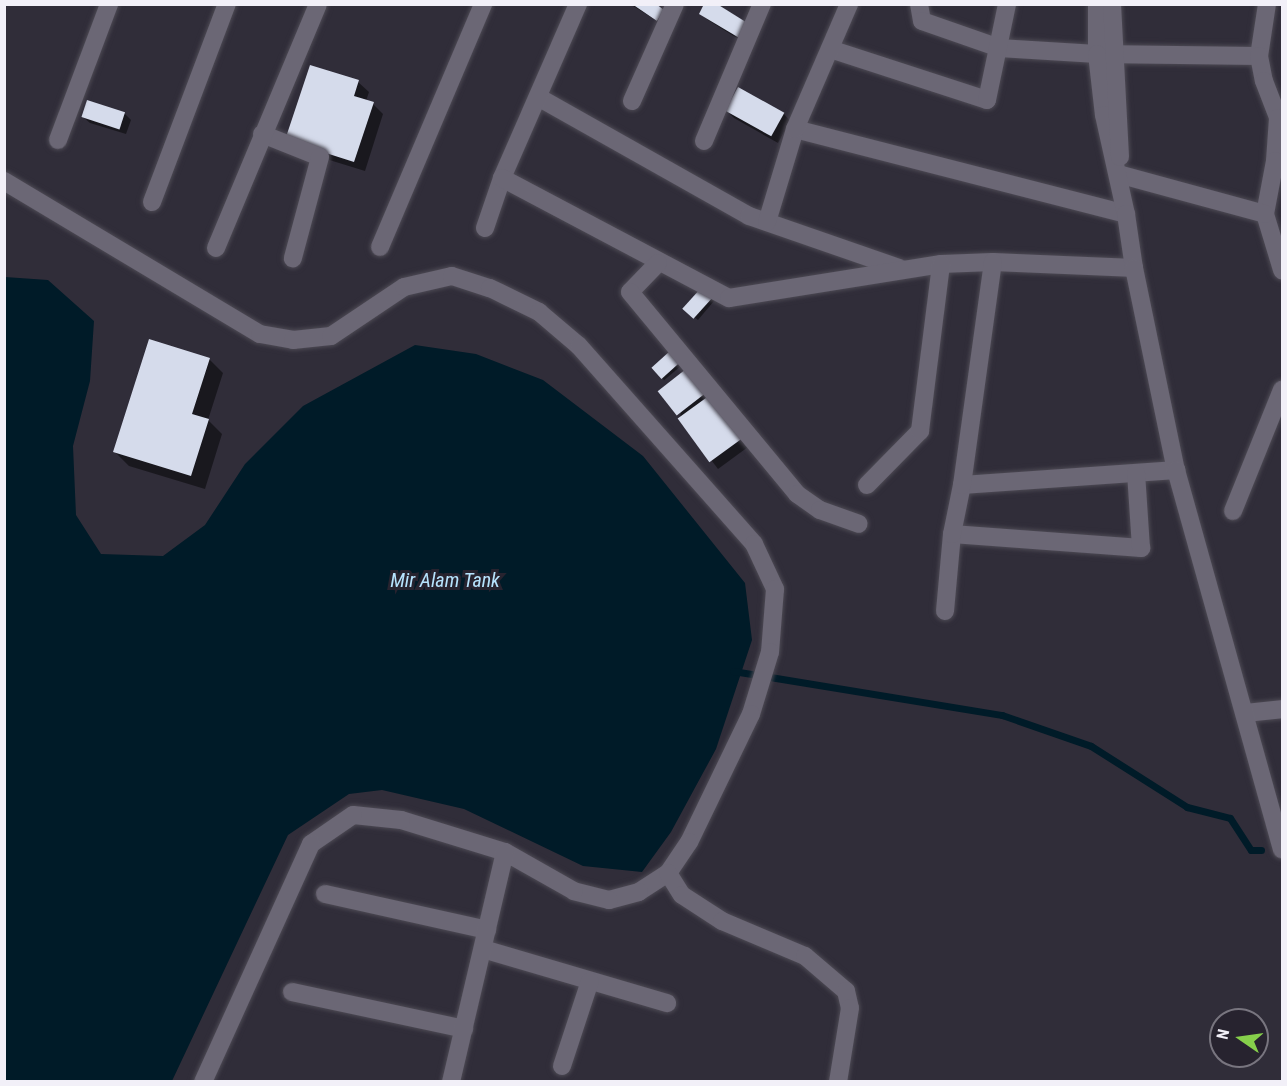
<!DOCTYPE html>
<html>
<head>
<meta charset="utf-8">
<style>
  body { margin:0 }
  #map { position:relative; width:1287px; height:1086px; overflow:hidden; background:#302d39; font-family:"Roboto Condensed",sans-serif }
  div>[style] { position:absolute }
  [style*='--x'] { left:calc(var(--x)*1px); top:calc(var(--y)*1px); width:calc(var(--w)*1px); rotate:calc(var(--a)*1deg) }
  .water>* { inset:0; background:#001b28 }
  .shadow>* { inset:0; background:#0007; transform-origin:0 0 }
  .stream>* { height:7px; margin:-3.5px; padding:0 3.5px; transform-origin:3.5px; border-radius:3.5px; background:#001b28 }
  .building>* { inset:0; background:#d5dbeb; transform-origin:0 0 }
  .roads { filter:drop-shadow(0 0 2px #4d4a54) drop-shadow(0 0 2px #4d4a54) }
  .street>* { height:18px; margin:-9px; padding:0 9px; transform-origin:9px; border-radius:9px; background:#6b6775 }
  .secondary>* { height:18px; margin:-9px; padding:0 9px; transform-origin:9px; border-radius:9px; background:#6b6775 }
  span { translate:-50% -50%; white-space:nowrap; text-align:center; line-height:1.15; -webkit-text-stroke:6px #27232f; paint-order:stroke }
  .water-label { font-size:20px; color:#b6e3fd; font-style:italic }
  .frame { position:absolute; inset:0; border:6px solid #f2f0f8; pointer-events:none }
  .north { position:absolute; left:1209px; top:1008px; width:60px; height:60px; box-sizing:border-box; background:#27232f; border:2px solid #78757f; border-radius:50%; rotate:283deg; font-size:16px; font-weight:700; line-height:24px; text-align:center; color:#f2f0f8 }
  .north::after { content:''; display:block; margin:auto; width:21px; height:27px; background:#86cf4b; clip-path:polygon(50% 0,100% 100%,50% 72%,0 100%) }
</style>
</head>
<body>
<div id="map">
  <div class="water">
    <div style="clip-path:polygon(5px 277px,48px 280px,94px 321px,90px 381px,73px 446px,76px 515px,101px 554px,163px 556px,205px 525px,245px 464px,303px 406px,415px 345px,476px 354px,543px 380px,643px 456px,745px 583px,752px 640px,716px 749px,671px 832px,642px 872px,583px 866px,464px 809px,382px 790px,349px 794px,288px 835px,172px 1081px,5px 1081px)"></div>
  </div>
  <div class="shadow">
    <div style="clip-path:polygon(630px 4px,653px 4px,665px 26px)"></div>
    <div style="clip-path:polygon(701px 14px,748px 25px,748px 45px,708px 20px)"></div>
    <div style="clip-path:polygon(358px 82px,369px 92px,366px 101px,373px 104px,383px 114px,365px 171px,297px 150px)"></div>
    <div style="clip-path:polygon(739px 89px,784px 114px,790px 121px,778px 143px,734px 118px,727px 111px)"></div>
    <div style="clip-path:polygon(124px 113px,131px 120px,126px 134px,90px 123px,83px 117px)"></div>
    <div style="left:701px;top:290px;width:17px;height:25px;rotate:40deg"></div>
    <div style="left:670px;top:353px;width:17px;height:22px;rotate:50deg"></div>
    <div style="clip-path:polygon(209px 359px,223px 373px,208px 420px,222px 434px,205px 489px,129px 466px,115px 452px)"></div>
    <div style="clip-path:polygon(686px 371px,748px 447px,718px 469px,680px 419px)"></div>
  </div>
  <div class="stream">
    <div style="--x:733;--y:671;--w:273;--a:9.3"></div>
    <div style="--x:1002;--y:715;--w:94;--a:19.2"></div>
    <div style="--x:1091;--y:746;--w:114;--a:32.4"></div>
    <div style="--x:1187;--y:807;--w:44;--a:14.3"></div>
    <div style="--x:1230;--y:818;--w:38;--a:57"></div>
    <div style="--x:1251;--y:850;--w:10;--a:0"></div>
  </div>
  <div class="building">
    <div style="clip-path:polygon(632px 4px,656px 4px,664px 10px,657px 21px)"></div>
    <div style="clip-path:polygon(704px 4px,717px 4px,749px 24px,741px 39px,699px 14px)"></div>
    <div style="clip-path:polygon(310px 65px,359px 80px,354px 96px,374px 102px,354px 162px,285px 140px)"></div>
    <div style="left:738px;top:87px;width:53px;height:27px;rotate:29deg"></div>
    <div style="left:87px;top:100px;width:40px;height:18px;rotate:18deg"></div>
    <div style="left:701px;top:288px;width:15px;height:28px;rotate:42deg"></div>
    <div style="clip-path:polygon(149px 339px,210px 358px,192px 414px,209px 419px,191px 476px,113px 452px)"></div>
    <div style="left:670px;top:351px;width:15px;height:25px;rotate:48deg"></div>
    <div style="left:686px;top:369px;width:31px;height:36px;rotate:52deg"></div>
    <div style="left:710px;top:395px;width:54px;height:40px;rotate:54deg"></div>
  </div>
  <div class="roads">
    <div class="street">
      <div style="--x:919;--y:4;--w:17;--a:80"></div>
      <div style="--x:922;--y:21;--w:82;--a:19.3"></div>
      <div style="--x:999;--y:48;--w:98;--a:3.5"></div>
      <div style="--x:1097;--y:54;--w:162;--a:0.7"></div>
      <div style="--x:1267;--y:4;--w:53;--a:98.7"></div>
      <div style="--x:1259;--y:56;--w:25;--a:79"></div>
      <div style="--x:1264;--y:81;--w:40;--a:69"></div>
      <div style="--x:1278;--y:118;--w:43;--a:94"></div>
      <div style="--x:1275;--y:161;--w:54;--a:100.7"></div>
      <div style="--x:1265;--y:214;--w:59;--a:73.1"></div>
      <div style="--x:830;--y:49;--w:165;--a:18"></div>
      <div style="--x:987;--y:100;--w:98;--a:-78.2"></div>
      <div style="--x:538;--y:97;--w:242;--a:29.4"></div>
      <div style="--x:749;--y:216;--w:159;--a:19.1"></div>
      <div style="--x:632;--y:101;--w:106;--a:-66.1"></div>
      <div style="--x:795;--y:129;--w:342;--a:14.4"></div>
      <div style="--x:262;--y:134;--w:62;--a:21.6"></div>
      <div style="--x:320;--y:157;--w:105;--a:105"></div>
      <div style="--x:58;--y:140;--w:145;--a:-69.4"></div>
      <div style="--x:704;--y:141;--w:149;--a:-67.1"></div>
      <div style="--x:1118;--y:174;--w:152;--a:15.2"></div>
      <div style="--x:502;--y:178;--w:190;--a:-66.4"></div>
      <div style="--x:4;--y:181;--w:298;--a:30.9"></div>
      <div style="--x:260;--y:334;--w:34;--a:10"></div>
      <div style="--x:293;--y:340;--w:38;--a:-6"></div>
      <div style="--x:331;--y:336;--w:88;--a:-33.9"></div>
      <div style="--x:404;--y:287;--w:49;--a:-12.9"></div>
      <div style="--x:452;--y:276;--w:40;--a:18"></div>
      <div style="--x:490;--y:288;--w:55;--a:26.1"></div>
      <div style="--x:539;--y:312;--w:52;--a:40.4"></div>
      <div style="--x:579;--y:346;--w:264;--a:48.5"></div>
      <div style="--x:754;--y:544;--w:50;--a:65"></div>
      <div style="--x:775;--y:589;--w:63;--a:94.5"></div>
      <div style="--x:770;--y:652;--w:65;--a:107"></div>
      <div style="--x:751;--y:714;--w:142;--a:115.8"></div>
      <div style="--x:689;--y:842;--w:37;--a:124"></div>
      <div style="--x:668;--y:873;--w:35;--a:147"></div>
      <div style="--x:639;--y:892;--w:31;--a:165"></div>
      <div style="--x:609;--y:900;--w:36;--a:-166"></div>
      <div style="--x:574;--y:891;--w:79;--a:-150.5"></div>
      <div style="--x:505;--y:852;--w:109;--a:-162.9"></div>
      <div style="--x:401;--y:820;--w:48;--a:-174.1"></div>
      <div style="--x:353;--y:815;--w:51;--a:145.4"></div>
      <div style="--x:311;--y:844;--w:261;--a:114.4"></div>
      <div style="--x:152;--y:202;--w:212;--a:-69.3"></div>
      <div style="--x:767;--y:222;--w:97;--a:-73.2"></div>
      <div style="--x:795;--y:129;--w:136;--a:-66.6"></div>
      <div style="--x:485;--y:228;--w:53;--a:-71.2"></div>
      <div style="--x:502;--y:178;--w:257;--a:27.9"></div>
      <div style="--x:729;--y:298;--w:215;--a:-9.1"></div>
      <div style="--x:941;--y:264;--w:52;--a:-2.2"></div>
      <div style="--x:993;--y:262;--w:141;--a:2.4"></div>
      <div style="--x:380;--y:247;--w:264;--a:-67"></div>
      <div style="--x:216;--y:248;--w:264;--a:-67.3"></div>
      <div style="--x:658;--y:263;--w:40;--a:134"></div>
      <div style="--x:630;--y:292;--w:262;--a:50.4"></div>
      <div style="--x:797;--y:494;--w:28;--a:35"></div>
      <div style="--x:820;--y:510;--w:41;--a:19.7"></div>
      <div style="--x:867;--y:485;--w:76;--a:-45.5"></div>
      <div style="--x:920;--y:431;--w:168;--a:-82.8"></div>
      <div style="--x:962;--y:485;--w:215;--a:-4"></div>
      <div style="--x:1233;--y:511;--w:131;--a:-68"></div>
      <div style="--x:952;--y:534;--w:190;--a:4.2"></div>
      <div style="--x:1141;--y:548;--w:75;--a:-93.8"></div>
      <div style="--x:945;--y:611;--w:77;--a:-84.8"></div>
      <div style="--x:952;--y:534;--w:50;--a:-78.5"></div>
      <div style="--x:962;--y:485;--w:225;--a:-82.1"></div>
      <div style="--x:1245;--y:713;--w:37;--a:-6"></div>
      <div style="--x:668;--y:873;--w:26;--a:58"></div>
      <div style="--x:682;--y:895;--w:48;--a:33"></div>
      <div style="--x:722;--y:921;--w:90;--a:22.9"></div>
      <div style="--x:805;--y:956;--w:54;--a:40.5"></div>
      <div style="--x:846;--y:991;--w:17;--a:77"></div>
      <div style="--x:850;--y:1008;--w:75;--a:99.2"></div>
      <div style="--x:325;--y:894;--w:166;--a:12.5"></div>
      <div style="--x:483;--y:949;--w:192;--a:16.4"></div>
      <div style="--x:292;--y:992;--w:176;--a:12.1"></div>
      <div style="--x:562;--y:1066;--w:89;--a:-71.8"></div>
      <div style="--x:451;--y:1082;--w:236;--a:-76.8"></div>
    </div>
    <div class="secondary">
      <div style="--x:1097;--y:4;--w:50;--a:90"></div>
      <div style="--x:1097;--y:54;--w:61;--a:83.5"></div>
      <div style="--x:1104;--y:115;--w:101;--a:77.5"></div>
      <div style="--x:1126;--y:214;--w:55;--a:81.6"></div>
      <div style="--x:1134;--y:268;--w:206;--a:78.3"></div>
      <div style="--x:1176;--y:470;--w:394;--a:74.4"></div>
      <div style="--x:1112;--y:4;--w:153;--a:87"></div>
    </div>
  </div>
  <div class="water-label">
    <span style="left:445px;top:580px">Mir Alam Tank</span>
  </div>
  <div class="frame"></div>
  <div class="north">N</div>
</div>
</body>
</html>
